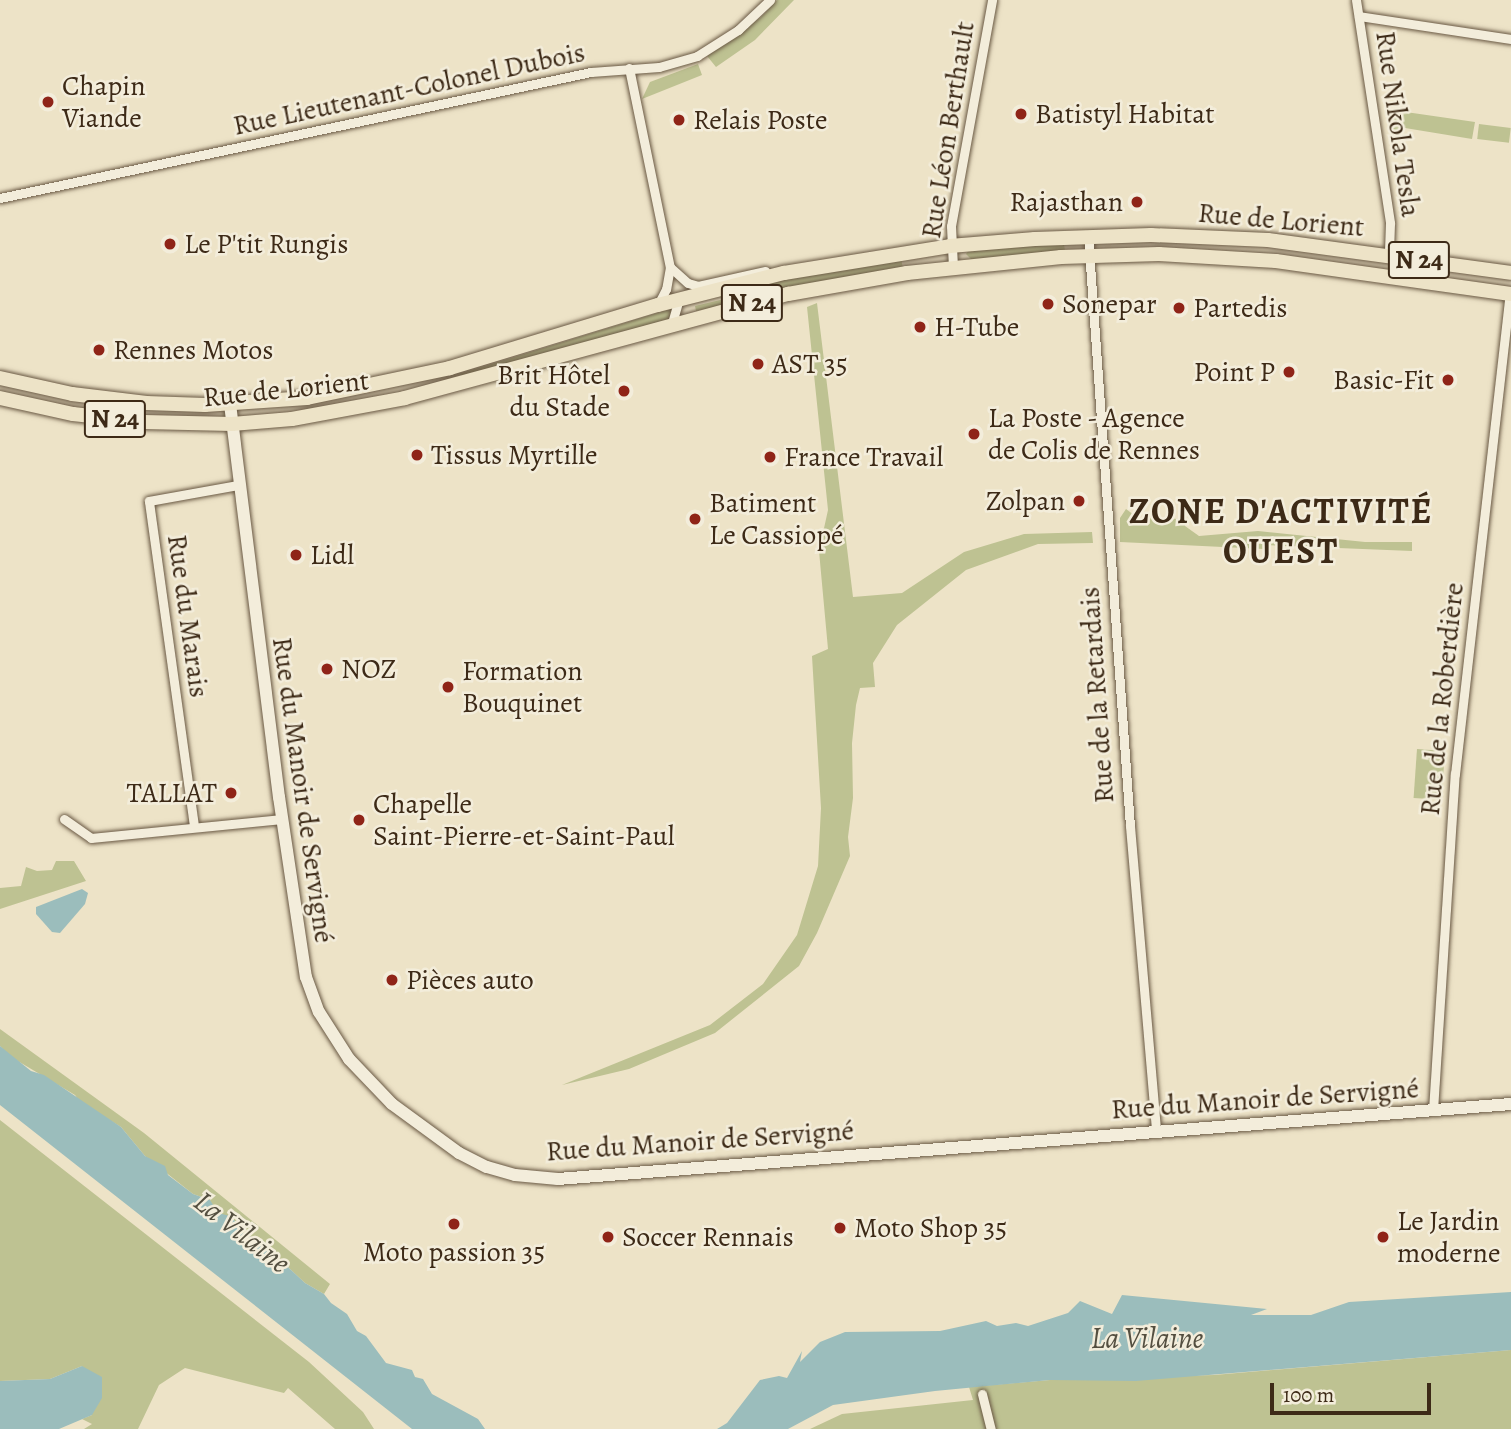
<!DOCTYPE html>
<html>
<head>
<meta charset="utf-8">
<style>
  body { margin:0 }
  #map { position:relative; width:1511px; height:1429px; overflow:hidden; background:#ede3c7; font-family:Alegreya,serif }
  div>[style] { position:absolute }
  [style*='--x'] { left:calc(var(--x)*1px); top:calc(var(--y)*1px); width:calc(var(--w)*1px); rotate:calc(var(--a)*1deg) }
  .green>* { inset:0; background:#bec292; transform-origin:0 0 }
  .water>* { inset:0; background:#9bbdbc }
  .roads { filter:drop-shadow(0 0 2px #695843) drop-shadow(0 0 2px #695843) }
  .street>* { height:9px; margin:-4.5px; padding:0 4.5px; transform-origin:4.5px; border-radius:4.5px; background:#f3eddb }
  .secondary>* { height:12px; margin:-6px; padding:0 6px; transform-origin:6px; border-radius:6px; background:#f3eddb }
  .primary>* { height:14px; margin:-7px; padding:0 7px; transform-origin:7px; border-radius:7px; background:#ede3c7 }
  .dots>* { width:19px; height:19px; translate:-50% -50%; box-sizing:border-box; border:4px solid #f3eddb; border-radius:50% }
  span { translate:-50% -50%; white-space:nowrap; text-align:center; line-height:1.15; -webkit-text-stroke:5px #f3eddb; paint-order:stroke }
  .shield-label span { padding:2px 5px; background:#f3eddb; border:2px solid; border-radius:5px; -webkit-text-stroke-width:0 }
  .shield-label { font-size:26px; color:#3d2a17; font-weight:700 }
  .poi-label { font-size:28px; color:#3d2a17 }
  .left { translate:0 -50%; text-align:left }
  .right { translate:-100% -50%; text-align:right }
  .street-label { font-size:28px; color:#3d2a17 }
  .water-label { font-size:30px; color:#544f40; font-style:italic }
  .district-label { font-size:35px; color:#3d2a17; font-weight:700; letter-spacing:2px }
  .scale { position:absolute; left:1270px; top:1383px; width:161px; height:32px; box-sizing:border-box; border:4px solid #3d2a17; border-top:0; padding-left:9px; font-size:21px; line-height:24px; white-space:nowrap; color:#3d2a17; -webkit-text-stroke:5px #f3eddb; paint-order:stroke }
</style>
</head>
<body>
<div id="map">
  <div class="green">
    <div style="clip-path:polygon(777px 0,794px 0,755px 40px,716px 67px,707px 56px,760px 18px)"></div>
    <div style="clip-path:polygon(698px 64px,702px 75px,642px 99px,650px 82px)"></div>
    <div style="clip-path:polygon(1385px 109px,1475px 122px,1472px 139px,1399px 127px,1397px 135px,1391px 134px)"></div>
    <div style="left:1479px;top:124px;width:32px;height:15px;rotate:7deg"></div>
    <div style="clip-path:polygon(1064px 243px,1065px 252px,971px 259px,966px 254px,969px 250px)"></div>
    <div style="clip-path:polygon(901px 259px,903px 268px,696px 311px,695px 306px,733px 297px,743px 289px,784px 280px)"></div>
    <div style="clip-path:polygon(817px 303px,853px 597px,902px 593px,964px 552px,1024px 534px,1092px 532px,1093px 543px,1038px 544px,966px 570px,897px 625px,873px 663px,875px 687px,860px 688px,856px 705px,852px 743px,853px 798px,848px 837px,850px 856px,817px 933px,799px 966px,715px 1033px,629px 1069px,562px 1085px,710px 1025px,763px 984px,797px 935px,818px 866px,821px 808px,812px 656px,828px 649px,819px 551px,828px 510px,807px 307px)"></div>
    <div style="clip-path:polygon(673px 308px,669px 319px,464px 377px,459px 374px)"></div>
    <div style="clip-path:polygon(1126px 509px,1138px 518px,1184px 519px,1185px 526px,1199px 536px,1258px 531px,1365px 542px,1412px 542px,1412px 551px,1264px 545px,1264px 549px,1120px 542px,1120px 518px)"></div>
    <div style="left:1417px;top:749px;width:28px;height:49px;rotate:4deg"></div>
    <div style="clip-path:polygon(56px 861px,74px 861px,86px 881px,0 909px,0 888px,21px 886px,26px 867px,37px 871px,52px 870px)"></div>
    <div style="clip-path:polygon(0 1029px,144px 1133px,330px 1284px,324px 1294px,305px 1283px,261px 1242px,239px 1231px,236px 1224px,214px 1210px,210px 1200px,193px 1194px,145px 1156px,121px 1127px,80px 1102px,75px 1095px,11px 1057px,0 1046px)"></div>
    <div style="clip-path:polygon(0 1120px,309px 1362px,363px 1412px,374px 1429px,335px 1429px,288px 1388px,284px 1393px,185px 1368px,159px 1385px,138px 1429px,84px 1429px,92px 1424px,82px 1419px,92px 1415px,82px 1366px,50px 1379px,0 1381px)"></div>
    <div style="clip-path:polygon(1511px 1350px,1511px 1429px,810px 1429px,842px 1414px,973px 1400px,969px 1387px,1050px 1380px,1214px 1375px)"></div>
  </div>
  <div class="water">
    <div style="clip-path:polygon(82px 889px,88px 893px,85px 904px,60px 933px,52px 932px,36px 914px,36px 907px)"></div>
    <div style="clip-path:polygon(0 1046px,31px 1071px,44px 1075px,121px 1127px,145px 1156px,165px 1166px,168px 1175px,193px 1194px,210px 1200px,218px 1213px,230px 1216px,241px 1227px,240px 1231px,261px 1242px,305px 1283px,324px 1294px,331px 1303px,347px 1314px,357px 1331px,366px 1336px,386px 1363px,412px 1370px,415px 1377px,423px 1379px,432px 1394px,478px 1419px,485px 1429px,412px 1429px,0 1105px)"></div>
    <div style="clip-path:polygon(1511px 1292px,1511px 1350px,1136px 1381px,1050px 1380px,935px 1391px,833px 1405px,788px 1429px,717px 1429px,727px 1423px,760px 1380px,779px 1376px,787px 1378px,802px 1351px,800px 1362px,820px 1342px,845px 1332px,940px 1331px,986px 1321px,997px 1326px,1016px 1323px,1028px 1326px,1068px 1313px,1080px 1301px,1112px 1314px,1122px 1295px,1267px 1309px,1251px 1315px,1311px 1315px,1349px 1302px)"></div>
    <div style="clip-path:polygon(82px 1366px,102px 1377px,102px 1398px,92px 1415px,59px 1429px,0 1429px,0 1381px,50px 1379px)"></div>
  </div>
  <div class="roads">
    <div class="street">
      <div style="--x:1356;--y:0;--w:226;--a:81.3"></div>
      <div style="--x:1390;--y:223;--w:32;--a:92"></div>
      <div style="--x:1359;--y:16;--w:154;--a:8.6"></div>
      <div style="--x:629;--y:68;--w:203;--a:78.4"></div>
      <div style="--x:670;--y:267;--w:22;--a:100"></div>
      <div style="--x:666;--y:289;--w:18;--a:117"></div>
      <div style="--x:0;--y:198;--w:604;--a:-12.04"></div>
      <div style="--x:591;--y:72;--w:68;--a:-4.2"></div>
      <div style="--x:659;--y:67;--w:40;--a:-16"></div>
      <div style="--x:697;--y:56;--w:49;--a:-32.4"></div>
      <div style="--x:738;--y:30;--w:44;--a:-43.2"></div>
      <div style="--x:1088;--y:236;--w:591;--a:85.93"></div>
      <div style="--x:1130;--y:826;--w:306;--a:85.1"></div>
      <div style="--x:670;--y:267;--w:24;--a:42"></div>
      <div style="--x:688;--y:283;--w:10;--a:17"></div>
      <div style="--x:698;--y:286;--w:69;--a:-12.6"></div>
      <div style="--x:953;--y:267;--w:41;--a:-92.8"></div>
      <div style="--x:951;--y:226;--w:230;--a:-79.7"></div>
      <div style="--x:672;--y:323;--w:25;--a:-74"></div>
      <div style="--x:64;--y:819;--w:33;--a:35"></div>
      <div style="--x:91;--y:838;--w:192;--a:-5.7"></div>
      <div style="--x:194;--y:826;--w:328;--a:-97.9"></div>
      <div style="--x:149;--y:501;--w:90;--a:-10.2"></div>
      <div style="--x:1433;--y:1110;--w:337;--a:-86.3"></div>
      <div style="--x:1455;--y:774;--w:484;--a:-83.5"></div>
      <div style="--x:982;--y:1394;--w:36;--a:76"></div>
    </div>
    <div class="secondary">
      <div style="--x:230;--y:404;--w:396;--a:82.9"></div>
      <div style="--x:279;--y:797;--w:182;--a:81.5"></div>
      <div style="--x:306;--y:977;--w:37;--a:70"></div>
      <div style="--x:319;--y:1012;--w:56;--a:57.4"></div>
      <div style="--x:349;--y:1059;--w:62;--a:46.3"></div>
      <div style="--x:392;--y:1104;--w:83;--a:36.2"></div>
      <div style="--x:459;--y:1153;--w:31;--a:27"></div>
      <div style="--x:487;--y:1167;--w:29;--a:16"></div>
      <div style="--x:515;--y:1175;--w:43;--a:5.3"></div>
      <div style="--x:558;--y:1179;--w:956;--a:-4.5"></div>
    </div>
    <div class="primary">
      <div style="--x:0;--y:378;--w:74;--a:12.5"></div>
      <div style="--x:72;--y:394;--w:75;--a:6.9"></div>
      <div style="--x:146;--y:403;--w:59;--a:1.9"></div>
      <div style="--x:205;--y:405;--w:102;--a:-3.9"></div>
      <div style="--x:307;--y:398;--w:146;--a:-11.8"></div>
      <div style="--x:450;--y:368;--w:217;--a:-16.9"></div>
      <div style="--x:658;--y:305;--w:130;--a:-14.3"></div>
      <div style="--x:784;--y:273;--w:168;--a:-9.2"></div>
      <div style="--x:950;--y:246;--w:85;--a:-4.7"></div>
      <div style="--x:1035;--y:239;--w:116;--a:-2"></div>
      <div style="--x:1151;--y:235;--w:117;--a:2.4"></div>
      <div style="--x:1268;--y:240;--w:245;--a:7.7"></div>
      <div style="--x:0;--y:398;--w:75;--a:12.4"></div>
      <div style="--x:73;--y:414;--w:71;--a:6.4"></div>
      <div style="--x:144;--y:422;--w:88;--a:1.3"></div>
      <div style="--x:232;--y:424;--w:60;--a:-4.8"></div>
      <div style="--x:292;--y:419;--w:115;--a:-10.5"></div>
      <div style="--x:405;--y:398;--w:397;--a:-15.2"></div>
      <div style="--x:788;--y:294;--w:121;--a:-10"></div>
      <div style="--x:907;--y:273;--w:155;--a:-5.9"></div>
      <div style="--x:1061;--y:257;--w:98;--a:-1.8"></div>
      <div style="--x:1159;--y:254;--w:117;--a:3.4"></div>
      <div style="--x:1276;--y:261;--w:237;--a:8"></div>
    </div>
  </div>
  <div class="dots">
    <div style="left:48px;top:102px;background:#8f2418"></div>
    <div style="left:1021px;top:114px;background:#8f2418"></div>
    <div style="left:679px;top:120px;background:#8f2418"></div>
    <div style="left:1137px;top:202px;background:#8f2418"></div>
    <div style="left:170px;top:244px;background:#8f2418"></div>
    <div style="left:1048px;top:304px;background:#8f2418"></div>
    <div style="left:1179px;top:308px;background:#8f2418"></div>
    <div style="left:920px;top:327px;background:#8f2418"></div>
    <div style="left:99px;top:350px;background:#8f2418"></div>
    <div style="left:758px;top:364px;background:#8f2418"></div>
    <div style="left:1289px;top:372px;background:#8f2418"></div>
    <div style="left:1448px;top:380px;background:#8f2418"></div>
    <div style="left:624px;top:391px;background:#8f2418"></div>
    <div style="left:974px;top:434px;background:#8f2418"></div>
    <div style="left:417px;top:455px;background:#8f2418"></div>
    <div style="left:770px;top:457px;background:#8f2418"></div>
    <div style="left:1079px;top:501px;background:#8f2418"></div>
    <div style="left:695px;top:519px;background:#8f2418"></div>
    <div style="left:296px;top:555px;background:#8f2418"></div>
    <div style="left:327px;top:669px;background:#8f2418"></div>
    <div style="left:448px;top:687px;background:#8f2418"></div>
    <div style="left:231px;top:793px;background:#8f2418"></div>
    <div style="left:359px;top:820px;background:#8f2418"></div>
    <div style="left:392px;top:980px;background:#8f2418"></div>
    <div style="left:454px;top:1224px;background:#8f2418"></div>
    <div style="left:840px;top:1228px;background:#8f2418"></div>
    <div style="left:608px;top:1237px;background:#8f2418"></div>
    <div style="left:1383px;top:1237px;background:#8f2418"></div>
  </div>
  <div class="shield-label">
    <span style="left:1419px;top:260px">N 24</span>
    <span style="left:752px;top:303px">N 24</span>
    <span style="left:115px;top:419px">N 24</span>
  </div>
  <div class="poi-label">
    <span class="left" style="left:62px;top:102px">Chapin<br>Viande</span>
    <span class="left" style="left:1035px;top:114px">Batistyl Habitat</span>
    <span class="left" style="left:693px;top:120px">Relais Poste</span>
    <span class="right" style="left:1123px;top:202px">Rajasthan</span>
    <span class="left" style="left:184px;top:244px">Le P'tit Rungis</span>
    <span class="left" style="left:1062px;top:304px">Sonepar</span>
    <span class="left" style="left:1193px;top:308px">Partedis</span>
    <span class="left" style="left:934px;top:327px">H-Tube</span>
    <span class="left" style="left:113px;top:350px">Rennes Motos</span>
    <span class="left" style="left:772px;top:364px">AST 35</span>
    <span class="right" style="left:1275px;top:372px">Point P</span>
    <span class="right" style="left:610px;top:391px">Brit Hôtel<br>du Stade</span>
    <span class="right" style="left:1434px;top:380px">Basic-Fit</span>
    <span class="left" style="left:988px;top:434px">La Poste - Agence<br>de Colis de Rennes</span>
    <span class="left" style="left:431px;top:455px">Tissus Myrtille</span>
    <span class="left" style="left:784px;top:457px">France Travail</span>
    <span class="right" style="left:1065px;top:501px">Zolpan</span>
    <span class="left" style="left:709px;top:519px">Batiment<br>Le Cassiopé</span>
    <span class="left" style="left:310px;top:555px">Lidl</span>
    <span class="left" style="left:341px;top:669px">NOZ</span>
    <span class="left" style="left:462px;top:687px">Formation<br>Bouquinet</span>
    <span class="right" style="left:217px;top:793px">TALLAT</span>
    <span class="left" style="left:373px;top:820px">Chapelle<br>Saint-Pierre-et-Saint-Paul</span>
    <span class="left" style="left:406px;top:980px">Pièces auto</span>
    <span class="left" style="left:1397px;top:1237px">Le Jardin<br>moderne</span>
    <span class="left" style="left:854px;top:1228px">Moto Shop 35</span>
    <span class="left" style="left:622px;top:1237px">Soccer Rennais</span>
    <span style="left:454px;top:1252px">Moto passion 35</span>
  </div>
  <div class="street-label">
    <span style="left:409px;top:89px;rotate:-12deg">Rue Lieutenant-Colonel Dubois</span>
    <span style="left:1398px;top:124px;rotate:82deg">Rue Nikola Tesla</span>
    <span style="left:948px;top:130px;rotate:-81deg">Rue Léon Berthault</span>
    <span style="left:1281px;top:220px;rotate:5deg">Rue de Lorient</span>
    <span style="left:286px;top:389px;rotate:-6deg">Rue de Lorient</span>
    <span style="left:188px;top:616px;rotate:82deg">Rue du Marais</span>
    <span style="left:1097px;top:695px;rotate:-94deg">Rue de la Retardais</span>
    <span style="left:1442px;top:699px;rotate:-84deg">Rue de la Roberdière</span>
    <span style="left:303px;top:790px;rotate:82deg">Rue du Manoir de Servigné</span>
    <span style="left:1265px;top:1099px;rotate:-4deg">Rue du Manoir de Servigné</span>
    <span style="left:700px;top:1141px;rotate:-4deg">Rue du Manoir de Servigné</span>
  </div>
  <div class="water-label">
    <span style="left:242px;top:1232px;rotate:38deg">La Vilaine</span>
    <span style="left:1147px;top:1338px">La Vilaine</span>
  </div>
  <div class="district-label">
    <span style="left:1281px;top:531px">ZONE D'ACTIVITÉ<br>OUEST</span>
  </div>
  <div class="scale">100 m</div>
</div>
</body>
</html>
